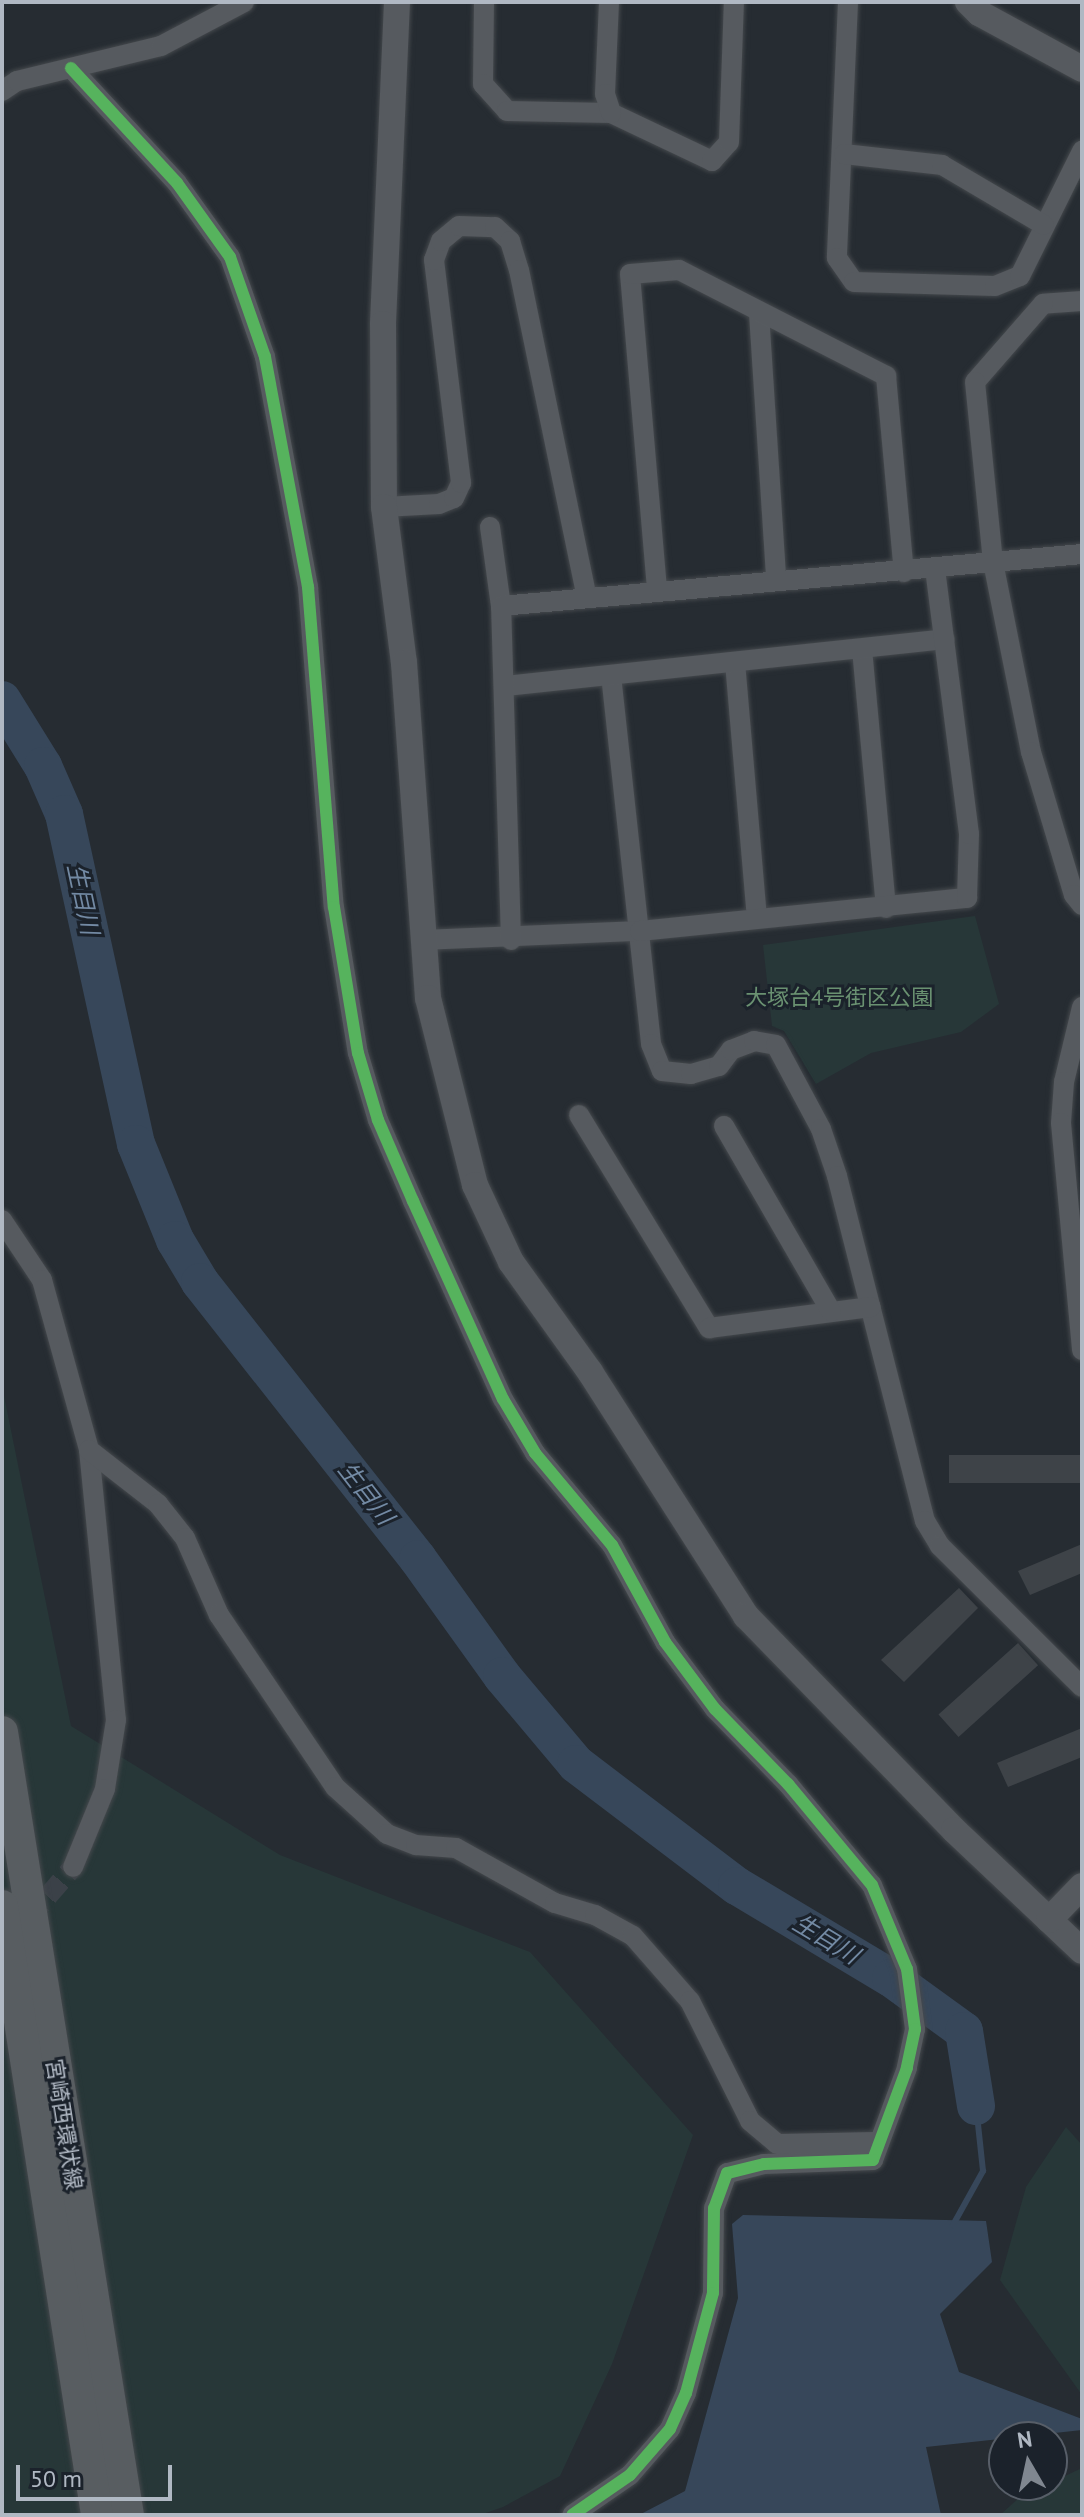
<!DOCTYPE html>
<html>
<head>
<meta charset="utf-8">
<style>
  body { margin:0 }
  #map { position:relative; width:1084px; height:2517px; overflow:hidden; background:#262c32; font-family:"PT Sans","Noto Sans JP",sans-serif }
  div>[style] { position:absolute }
  [style*='--x'] { left:calc(var(--x)*1px); top:calc(var(--y)*1px); width:calc(var(--w)*1px); rotate:calc(var(--a)*1deg) }
  .green>* { inset:0; background:#273738 }
  .water>* { inset:0; background:#37475a }
  .stream>* { height:6px; margin:-3px; padding:0 3px; transform-origin:3px; border-radius:3px; background:#37475a }
  .river>* { height:38px; margin:-19px; padding:0 19px; transform-origin:19px; border-radius:19px; background:#37475a }
  .building>* { inset:0; background:#3e4348; transform-origin:0 0 }
  .minor-tunnel>* { height:20px; margin-top:-10px; transform-origin:0; background:repeating-linear-gradient(90deg,#3b4148 0 20px,transparent 0 30px) }
  .roads { filter:drop-shadow(0 0 2px #44484c) drop-shadow(0 0 2px #44484c) }
  .minor>* { height:20px; margin:-10px; padding:0 10px; transform-origin:10px; border-radius:10px; background:#565a5f }
  .tertiary>* { height:26px; margin:-13px; padding:0 13px; transform-origin:13px; border-radius:13px; background:#565a5f }
  .primary>* { height:32px; margin:-16px; padding:0 16px; transform-origin:16px; border-radius:16px; background:#585d61 }
  .cycleway>* { height:12px; margin:-6px; padding:0 6px; transform-origin:6px; border-radius:6px; background:#56b35d }
  span { translate:-50% -50%; white-space:nowrap; text-align:center; line-height:1.15; -webkit-text-stroke:6px #1b222b; paint-order:stroke }
  .park-label { font-size:22px; color:#6a9171 }
  .street-label { font-size:22px; color:#b0b8c3 }
  .water-label { font-size:24px; color:#738aa4; font-style:italic }
  .frame { position:absolute; inset:0; border:4px solid #b0b8c3; pointer-events:none }
  .north { position:absolute; left:988px; top:2421px; width:80px; height:80px; box-sizing:border-box; background:#1b222b; border:2px solid #575e68; border-radius:50%; rotate:351deg; font-size:22px; font-weight:700; line-height:32px; text-align:center; color:#b0b8c3 }
  .north::after { content:''; display:block; margin:auto; width:28px; height:36px; background:#808790; clip-path:polygon(50% 0,100% 100%,50% 72%,0 100%) }
  .scale { position:absolute; left:16px; top:2465px; width:156px; height:36px; box-sizing:border-box; border:4px solid #b0b8c3; border-top:0; padding-left:10px; font-size:24px; line-height:28px; white-space:nowrap; color:#b0b8c3; -webkit-text-stroke:6px #1b222b; paint-order:stroke }
</style>
</head>
<body>
<div id="map">
  <div class="green">
    <div style="clip-path:polygon(975px 916px,999px 1004px,961px 1032px,871px 1053px,816px 1084px,784px 1031px,772px 1026px,763px 945px)"></div>
    <div style="clip-path:polygon(2px 1386px,71px 1726px,280px 1855px,530px 1952px,693px 2135px,612px 2364px,560px 2476px,503px 2507px,480px 2515px,2px 2515px)"></div>
    <div style="clip-path:polygon(1066px 2127px,1082px 2145px,1082px 2395px,1000px 2280px,1026px 2187px)"></div>
    <div style="clip-path:polygon(1082px 2468px,1082px 2515px,1000px 2515px,1020px 2497px)"></div>
  </div>
  <div class="water">
    <div style="clip-path:polygon(743px 2215px,986px 2221px,992px 2262px,940px 2314px,959px 2372px,1082px 2419px,1082px 2430px,926px 2447px,941px 2515px,639px 2515px,685px 2491px,738px 2298px,732px 2224px)"></div>
  </div>
  <div class="stream">
    <div style="--x:953;--y:2225;--w:62;--a:-60.9"></div>
    <div style="--x:983;--y:2171;--w:65;--a:-96.1"></div>
  </div>
  <div class="river">
    <div style="--x:2;--y:700;--w:78;--a:58.2"></div>
    <div style="--x:43;--y:766;--w:52;--a:66.4"></div>
    <div style="--x:64;--y:814;--w:338;--a:77.7"></div>
    <div style="--x:136;--y:1144;--w:104;--a:67.9"></div>
    <div style="--x:175;--y:1240;--w:49;--a:59.2"></div>
    <div style="--x:200;--y:1282;--w:352;--a:51.8"></div>
    <div style="--x:418;--y:1559;--w:144;--a:54.3"></div>
    <div style="--x:502;--y:1676;--w:115;--a:49.9"></div>
    <div style="--x:576;--y:1764;--w:202;--a:37.2"></div>
    <div style="--x:737;--y:1886;--w:179;--a:30.9"></div>
    <div style="--x:891;--y:1978;--w:90;--a:36"></div>
    <div style="--x:964;--y:2031;--w:76;--a:80.9"></div>
  </div>
  <div class="building">
    <div style="left:1082px;top:1455px;width:28px;height:133px;rotate:90deg"></div>
    <div style="clip-path:polygon(1082px 1544px,1082px 1573px,1030px 1595px,1018px 1571px)"></div>
    <div style="clip-path:polygon(959px 1588px,978px 1608px,904px 1682px,881px 1660px)"></div>
    <div style="left:1018px;top:1643px;width:30px;height:107px;rotate:48deg"></div>
    <div style="clip-path:polygon(1082px 1728px,1082px 1757px,1008px 1787px,997px 1763px)"></div>
  </div>
  <div class="minor-tunnel">
    <div style="--x:28;--y:1919;--w:69;--a:-49.1"></div>
  </div>
  <div class="roads">
    <div class="minor">
      <div style="--x:484;--y:2;--w:82;--a:90.7"></div>
      <div style="--x:483;--y:84;--w:36;--a:48"></div>
      <div style="--x:507;--y:111;--w:104;--a:1.1"></div>
      <div style="--x:611;--y:113;--w:112;--a:25.4"></div>
      <div style="--x:712;--y:161;--w:25;--a:-48"></div>
      <div style="--x:729;--y:142;--w:140;--a:-88"></div>
      <div style="--x:609;--y:2;--w:92;--a:92.5"></div>
      <div style="--x:605;--y:94;--w:20;--a:72"></div>
      <div style="--x:848;--y:2;--w:256;--a:92.5"></div>
      <div style="--x:837;--y:258;--w:29;--a:55"></div>
      <div style="--x:854;--y:282;--w:141;--a:1.6"></div>
      <div style="--x:995;--y:286;--w:27;--a:-22"></div>
      <div style="--x:1020;--y:276;--w:140;--a:-63.6"></div>
      <div style="--x:71;--y:68;--w:156;--a:47.3"></div>
      <div style="--x:177;--y:183;--w:91;--a:54.4"></div>
      <div style="--x:230;--y:257;--w:106;--a:70.7"></div>
      <div style="--x:265;--y:357;--w:234;--a:79.4"></div>
      <div style="--x:308;--y:587;--w:321;--a:85.4"></div>
      <div style="--x:334;--y:907;--w:148;--a:80.7"></div>
      <div style="--x:358;--y:1053;--w:70;--a:73.4"></div>
      <div style="--x:378;--y:1120;--w:88;--a:66.6"></div>
      <div style="--x:413;--y:1201;--w:217;--a:65.6"></div>
      <div style="--x:503;--y:1399;--w:63;--a:59.3"></div>
      <div style="--x:535;--y:1453;--w:120;--a:50.1"></div>
      <div style="--x:612;--y:1545;--w:111;--a:61.3"></div>
      <div style="--x:665;--y:1642;--w:84;--a:53.3"></div>
      <div style="--x:715;--y:1709;--w:105;--a:45.8"></div>
      <div style="--x:788;--y:1784;--w:131;--a:50.3"></div>
      <div style="--x:872;--y:1885;--w:91;--a:67.4"></div>
      <div style="--x:907;--y:1969;--w:61;--a:82.4"></div>
      <div style="--x:915;--y:2029;--w:40;--a:102"></div>
      <div style="--x:907;--y:2068;--w:98;--a:110.3"></div>
      <div style="--x:873;--y:2160;--w:109;--a:177.9"></div>
      <div style="--x:764;--y:2164;--w:38;--a:166"></div>
      <div style="--x:727;--y:2173;--w:37;--a:110"></div>
      <div style="--x:714;--y:2208;--w:85;--a:90.7"></div>
      <div style="--x:713;--y:2293;--w:104;--a:105.1"></div>
      <div style="--x:686;--y:2393;--w:39;--a:114"></div>
      <div style="--x:670;--y:2429;--w:61;--a:131"></div>
      <div style="--x:630;--y:2475;--w:70;--a:145.4"></div>
      <div style="--x:2;--y:91;--w:18;--a:-34"></div>
      <div style="--x:17;--y:81;--w:148;--a:-13.7"></div>
      <div style="--x:161;--y:46;--w:94;--a:-27.9"></div>
      <div style="--x:844;--y:154;--w:99;--a:6.4"></div>
      <div style="--x:942;--y:165;--w:118;--a:30.5"></div>
      <div style="--x:1082;--y:301;--w:39;--a:176"></div>
      <div style="--x:1043;--y:304;--w:103;--a:131.1"></div>
      <div style="--x:975;--y:382;--w:181;--a:84.3"></div>
      <div style="--x:993;--y:562;--w:194;--a:78.7"></div>
      <div style="--x:1031;--y:752;--w:149;--a:73.3"></div>
      <div style="--x:1074;--y:895;--w:13;--a:51"></div>
      <div style="--x:759;--y:313;--w:266;--a:86.3"></div>
      <div style="--x:384;--y:507;--w:55;--a:-3.1"></div>
      <div style="--x:439;--y:504;--w:16;--a:-22"></div>
      <div style="--x:454;--y:498;--w:17;--a:-65"></div>
      <div style="--x:461;--y:483;--w:225;--a:-96.9"></div>
      <div style="--x:434;--y:260;--w:20;--a:-70"></div>
      <div style="--x:441;--y:241;--w:23;--a:-40"></div>
      <div style="--x:459;--y:226;--w:36;--a:2"></div>
      <div style="--x:495;--y:227;--w:21;--a:43"></div>
      <div style="--x:510;--y:241;--w:30;--a:73"></div>
      <div style="--x:519;--y:270;--w:335;--a:78.3"></div>
      <div style="--x:490;--y:527;--w:80;--a:82.1"></div>
      <div style="--x:657;--y:589;--w:316;--a:-94.9"></div>
      <div style="--x:630;--y:274;--w:49;--a:-4.7"></div>
      <div style="--x:679;--y:270;--w:233;--a:27.1"></div>
      <div style="--x:886;--y:376;--w:197;--a:84.8"></div>
      <div style="--x:862;--y:649;--w:260;--a:84.7"></div>
      <div style="--x:735;--y:662;--w:256;--a:85.1"></div>
      <div style="--x:611;--y:675;--w:371;--a:83.8"></div>
      <div style="--x:651;--y:1044;--w:29;--a:68"></div>
      <div style="--x:662;--y:1071;--w:29;--a:6"></div>
      <div style="--x:691;--y:1074;--w:29;--a:-16"></div>
      <div style="--x:719;--y:1066;--w:20;--a:-53"></div>
      <div style="--x:731;--y:1050;--w:25;--a:-21"></div>
      <div style="--x:754;--y:1041;--w:22;--a:10"></div>
      <div style="--x:776;--y:1045;--w:95;--a:61.8"></div>
      <div style="--x:821;--y:1129;--w:50;--a:71.2"></div>
      <div style="--x:837;--y:1176;--w:356;--a:75.7"></div>
      <div style="--x:925;--y:1521;--w:29;--a:59"></div>
      <div style="--x:940;--y:1546;--w:200;--a:44.8"></div>
      <div style="--x:506;--y:686;--w:441;--a:-6.1"></div>
      <div style="--x:422;--y:940;--w:218;--a:-2.4"></div>
      <div style="--x:640;--y:931;--w:329;--a:-5.8"></div>
      <div style="--x:967;--y:898;--w:64;--a:-88.2"></div>
      <div style="--x:969;--y:834;--w:268;--a:-97.3"></div>
      <div style="--x:511;--y:940;--w:334;--a:-91.7"></div>
      <div style="--x:501;--y:606;--w:583;--a:-5.11"></div>
      <div style="--x:1082;--y:1007;--w:77;--a:103.5"></div>
      <div style="--x:1064;--y:1082;--w:41;--a:94.2"></div>
      <div style="--x:1061;--y:1123;--w:228;--a:84.7"></div>
      <div style="--x:579;--y:1115;--w:250;--a:58.6"></div>
      <div style="--x:709;--y:1328;--w:163;--a:-7.4"></div>
      <div style="--x:724;--y:1126;--w:214;--a:60"></div>
      <div style="--x:2;--y:1220;--w:72;--a:56.3"></div>
      <div style="--x:42;--y:1280;--w:176;--a:74.5"></div>
      <div style="--x:89;--y:1450;--w:271;--a:84.3"></div>
      <div style="--x:116;--y:1720;--w:70;--a:99.1"></div>
      <div style="--x:105;--y:1789;--w:84;--a:112.3"></div>
      <div style="--x:89;--y:1450;--w:88;--a:38"></div>
      <div style="--x:158;--y:1504;--w:43;--a:51.5"></div>
      <div style="--x:185;--y:1538;--w:84;--a:66.2"></div>
      <div style="--x:219;--y:1615;--w:207;--a:56"></div>
      <div style="--x:335;--y:1787;--w:70;--a:42.1"></div>
      <div style="--x:387;--y:1834;--w:31;--a:21"></div>
      <div style="--x:416;--y:1845;--w:40;--a:4.3"></div>
      <div style="--x:456;--y:1848;--w:113;--a:29.1"></div>
      <div style="--x:555;--y:1903;--w:42;--a:16.7"></div>
      <div style="--x:595;--y:1915;--w:43;--a:28.9"></div>
      <div style="--x:633;--y:1936;--w:86;--a:48.8"></div>
      <div style="--x:690;--y:2001;--w:134;--a:63.4"></div>
      <div style="--x:750;--y:2121;--w:35;--a:40"></div>
      <div style="--x:777;--y:2144;--w:101;--a:-1.1"></div>
    </div>
    <div class="tertiary">
      <div style="--x:397;--y:2;--w:322;--a:92.5"></div>
      <div style="--x:383;--y:324;--w:183;--a:89.7"></div>
      <div style="--x:384;--y:507;--w:157;--a:82.7"></div>
      <div style="--x:404;--y:663;--w:336;--a:85.9"></div>
      <div style="--x:428;--y:998;--w:193;--a:75.9"></div>
      <div style="--x:475;--y:1185;--w:85;--a:64.9"></div>
      <div style="--x:511;--y:1262;--w:135;--a:54.3"></div>
      <div style="--x:590;--y:1372;--w:290;--a:57.4"></div>
      <div style="--x:746;--y:1616;--w:298;--a:45.8"></div>
      <div style="--x:954;--y:1830;--w:176;--a:43.4"></div>
      <div style="--x:968;--y:2;--w:16;--a:45"></div>
      <div style="--x:979;--y:13;--w:117;--a:28.5"></div>
      <div style="--x:1049;--y:1920;--w:47;--a:-45.9"></div>
    </div>
    <div class="primary">
      <div style="--x:2;--y:1732;--w:793;--a:80.86"></div>
      <div style="--x:2;--y:1906;--w:616;--a:81.13"></div>
    </div>
  </div>
  <div class="cycleway">
    <div style="--x:71;--y:68;--w:156;--a:47.3"></div>
    <div style="--x:177;--y:183;--w:91;--a:54.4"></div>
    <div style="--x:230;--y:257;--w:106;--a:70.7"></div>
    <div style="--x:265;--y:357;--w:234;--a:79.4"></div>
    <div style="--x:308;--y:587;--w:321;--a:85.4"></div>
    <div style="--x:334;--y:907;--w:148;--a:80.7"></div>
    <div style="--x:358;--y:1053;--w:70;--a:73.4"></div>
    <div style="--x:378;--y:1120;--w:88;--a:66.6"></div>
    <div style="--x:413;--y:1201;--w:217;--a:65.6"></div>
    <div style="--x:503;--y:1399;--w:63;--a:59.3"></div>
    <div style="--x:535;--y:1453;--w:120;--a:50.1"></div>
    <div style="--x:612;--y:1545;--w:111;--a:61.3"></div>
    <div style="--x:665;--y:1642;--w:84;--a:53.3"></div>
    <div style="--x:715;--y:1709;--w:105;--a:45.8"></div>
    <div style="--x:788;--y:1784;--w:131;--a:50.3"></div>
    <div style="--x:872;--y:1885;--w:91;--a:67.4"></div>
    <div style="--x:907;--y:1969;--w:61;--a:82.4"></div>
    <div style="--x:915;--y:2029;--w:40;--a:102"></div>
    <div style="--x:907;--y:2068;--w:98;--a:110.3"></div>
    <div style="--x:873;--y:2160;--w:109;--a:177.9"></div>
    <div style="--x:764;--y:2164;--w:38;--a:166"></div>
    <div style="--x:727;--y:2173;--w:37;--a:110"></div>
    <div style="--x:714;--y:2208;--w:85;--a:90.7"></div>
    <div style="--x:713;--y:2293;--w:104;--a:105.1"></div>
    <div style="--x:686;--y:2393;--w:39;--a:114"></div>
    <div style="--x:670;--y:2429;--w:61;--a:131"></div>
    <div style="--x:630;--y:2475;--w:70;--a:145.4"></div>
  </div>
  <div class="park-label">
    <span style="left:839px;top:998px">大塚台4号街区公園</span>
  </div>
  <div class="street-label">
    <span style="left:64px;top:2124px;rotate:81deg">宮崎西環状線</span>
  </div>
  <div class="water-label">
    <span style="left:83px;top:899px;rotate:78deg">生目川</span>
    <span style="left:366px;top:1493px;rotate:52deg">生目川</span>
    <span style="left:826px;top:1939px;rotate:31deg">生目川</span>
  </div>
  <div class="frame"></div>
  <div class="north">N</div>
  <div class="scale">50 m</div>
</div>
</body>
</html>
